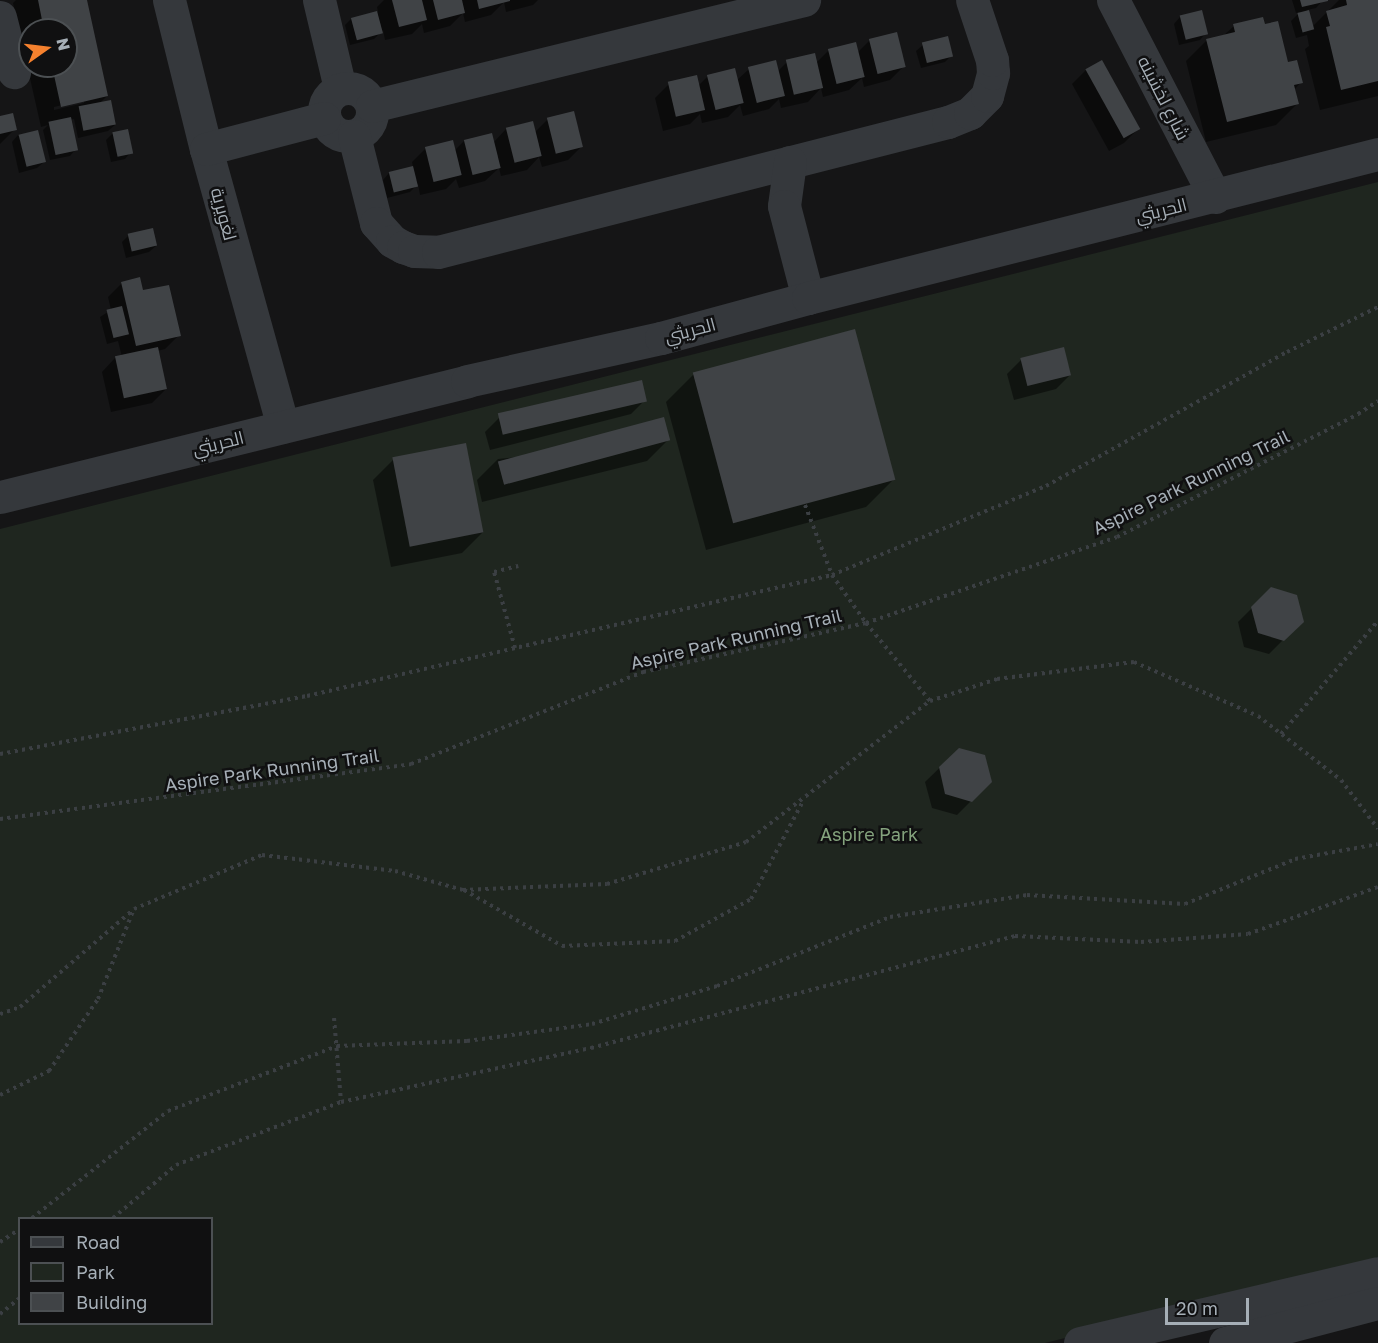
<!DOCTYPE html>
<html>
<head>
<meta charset="utf-8">
<style>
  body { margin:0 }
  #map { position:relative; width:1378px; height:1343px; overflow:hidden; background:#151516; font-family:"Golos Text",Cairo,sans-serif }
  div>[style] { position:absolute }
  [style*='--x'] { left:calc(var(--x)*1px); top:calc(var(--y)*1px); width:calc(var(--w)*1px); rotate:calc(var(--a)*1deg) }
  .green>* { inset:0; background:#1f261f }
  .shadow>* { inset:0; background:#0007 }
  .building>* { inset:0; background:#404346; transform-origin:0 0 }
  .path>* { height:4px; margin-top:-2px; transform-origin:0; background:repeating-linear-gradient(90deg,#3b3f43 0 3px,transparent 0 7.5px) }
  .minor>* { height:33px; margin:-16.5px; padding:0 16.5px; transform-origin:16.5px; border-radius:16.5px; background:#35383c }
  .minor>.ring { margin:-16.5px; padding:0; box-sizing:content-box; background:none; border:33px solid #35383c; border-radius:50% }
  span { translate:-50% -50%; white-space:nowrap; text-align:center; line-height:1.15; -webkit-text-stroke:5px #101011; paint-order:stroke }
  .street-label { font-size:18px; color:#a6afb7 }
  .park-label { font-size:18px; color:#84a27d }
  .legend { position:absolute; left:18px; top:1217px; width:195px; height:108px; box-sizing:border-box; background:#101011; border:2px solid #4c5053; margin:0; padding:8px 10px; list-style:none; font-size:18px; color:#a6afb7 }
  .legend li { display:flex; align-items:center; gap:12px; height:30px }
  .legend b { width:30px; border:2px solid #4c5053 }
  .north { position:absolute; left:18px; top:18px; width:60px; height:60px; box-sizing:border-box; background:#101011; border:2px solid #4c5053; border-radius:50%; rotate:76deg; font-size:16px; font-weight:700; line-height:24px; text-align:center; color:#a6afb7 }
  .north::after { content:''; display:block; margin:auto; width:21px; height:27px; background:#f5812e; clip-path:polygon(50% 0,100% 100%,50% 72%,0 100%) }
  .scale { position:absolute; left:1165px; top:1298px; width:84px; height:27px; box-sizing:border-box; border:3px solid #a6afb7; border-top:0; padding-left:8px; font-size:18px; line-height:21px; white-space:nowrap; color:#a6afb7; -webkit-text-stroke:4px #101011; paint-order:stroke }
</style>
</head>
<body>
<div id="map">
  <div class="green">
    <div style="clip-path:polygon(evenodd,1378px 182px,1378px 1260px,1045px 1343px,0 1343px,0 529px,1378px 182px,20px 1218px,212px 1218px,212px 1324px,20px 1324px,20px 1218px)"></div>
  </div>
  <div class="shadow">
    <div style="clip-path:polygon(evenodd,16px 0,85px 0,107px 96px,99px 104px,115px 125px,108px 131px,78px 138px,74px 119px,70px 120px,76px 149px,70px 156px,50px 160px,43px 130px,48px 125px,41px 127px,13px 3px,16px 0,30px 30px,66px 30px,66px 66px,30px 66px,30px 30px,16px 0,84px 100px,84px 103px,54px 110px,54px 107px,84px 100px)"></div>
    <div style="clip-path:polygon(384px 0,538px 0,533px 5px,506px 12px,504px 2px,491px 15px,465px 22px,463px 13px,450px 26px,424px 33px,422px 24px,412px 34px,385px 40px,383px 30px,374px 39px,350px 45px,345px 25px,351px 19px,378px 12px,377px 7px)"></div>
    <div style="clip-path:polygon(1292px 0,1323px 0,1316px 8px,1307px 10px,1312px 27px,1339px 0,1378px 0,1378px 96px,1320px 110px,1305px 49px,1309px 46px,1307px 35px,1296px 38px,1291px 21px,1300px 12px,1296px 13px)"></div>
    <div style="clip-path:polygon(1180px 17px,1206px 33px,1200px 40px,1179px 45px,1174px 24px)"></div>
    <div style="clip-path:polygon(1234px 26px,1287px 64px,1301px 82px,1294px 90px,1297px 104px,1276px 125px,1206px 142px,1186px 61px,1207px 40px,1223px 36px)"></div>
    <div style="clip-path:polygon(870px 40px,904px 66px,890px 80px,864px 87px,862px 78px,849px 90px,823px 97px,821px 88px,808px 102px,781px 108px,779px 99px,769px 109px,743px 116px,740px 105px,728px 117px,702px 123px,700px 114px,690px 124px,663px 131px,655px 98px,669px 84px,698px 86px,708px 76px,736px 81px,749px 69px,777px 72px,787px 62px,816px 63px,829px 50px,857px 53px)"></div>
    <div style="clip-path:polygon(923px 45px,952px 55px,945px 62px,921px 68px,916px 51px)"></div>
    <div style="clip-path:polygon(1086px 70px,1138px 129px,1124px 143px,1109px 151px,1072px 84px)"></div>
    <div style="clip-path:polygon(573px 113px,582px 146px,568px 160px,542px 167px,539px 157px,527px 170px,501px 176px,499px 168px,485px 181px,459px 188px,456px 179px,446px 189px,420px 195px,418px 184px,410px 192px,387px 198px,383px 180px,389px 173px,413px 167px,412px 162px,426px 148px,454px 151px,464px 141px,493px 143px,506px 129px,535px 132px,547px 120px)"></div>
    <div style="clip-path:polygon(0 118px,15px 129px,0 144px)"></div>
    <div style="clip-path:polygon(113px 133px,131px 152px,125px 159px,111px 162px,106px 140px)"></div>
    <div style="clip-path:polygon(18px 135px,44px 162px,37px 168px,19px 173px,12px 142px)"></div>
    <div style="clip-path:polygon(129px 235px,156px 246px,149px 252px,126px 258px,122px 242px)"></div>
    <div style="clip-path:polygon(122px 283px,142px 292px,179px 335px,165px 349px,157px 351px,166px 389px,152px 403px,111px 412px,102px 372px,115px 358px,122px 357px,118px 341px,107px 344px,100px 317px,111px 310px,108px 297px)"></div>
    <div style="clip-path:polygon(1021px 360px,1070px 375px,1056px 389px,1014px 400px,1007px 374px)"></div>
    <div style="clip-path:polygon(694px 374px,894px 479px,866px 507px,706px 550px,666px 402px)"></div>
    <div style="clip-path:polygon(645px 400px,631px 414px,490px 450px,485px 432px,499px 418px)"></div>
    <div style="clip-path:polygon(668px 440px,647px 461px,482px 502px,477px 480px,498px 459px)"></div>
    <div style="clip-path:polygon(394px 459px,483px 532px,462px 553px,391px 567px,373px 480px)"></div>
    <div style="clip-path:polygon(1271px 589px,1302px 621px,1269px 654px,1244px 647px,1238px 622px)"></div>
    <div style="clip-path:polygon(959px 749px,990px 782px,957px 815px,932px 808px,925px 782px)"></div>
  </div>
  <div class="building">
    <div style="clip-path:polygon(38px 0,87px 0,108px 96px,61px 107px,52px 66px,66px 66px,66px 30px,44px 30px)"></div>
    <div style="clip-path:polygon(392px 0,422px 0,427px 20px,399px 27px)"></div>
    <div style="clip-path:polygon(433px 0,462px 0,465px 13px,438px 20px)"></div>
    <div style="clip-path:polygon(477px 0,510px 0,510px 1px,479px 9px)"></div>
    <div style="clip-path:polygon(1300px 0,1328px 0,1328px 1px,1302px 7px)"></div>
    <div style="clip-path:polygon(1346px 0,1378px 0,1378px 81px,1341px 90px,1326px 27px,1330px 26px,1326px 11px,1347px 5px)"></div>
    <div style="left:1202px;top:10px;width:25px;height:23px;rotate:76deg"></div>
    <div style="left:1309px;top:10px;width:20px;height:12px;rotate:75deg"></div>
    <div style="left:377px;top:11px;width:23px;height:27px;rotate:75deg"></div>
    <div style="clip-path:polygon(1263px 17px,1265px 24px,1278px 21px,1288px 62px,1297px 60px,1303px 83px,1294px 85px,1299px 104px,1227px 122px,1206px 39px,1235px 32px,1233px 24px)"></div>
    <div style="left:897px;top:32px;width:36px;height:29px;rotate:76deg"></div>
    <div style="left:948px;top:36px;width:21px;height:27px;rotate:76deg"></div>
    <div style="left:856px;top:42px;width:36px;height:29px;rotate:76deg"></div>
    <div style="left:815px;top:53px;width:36px;height:30px;rotate:77deg"></div>
    <div style="left:776px;top:60px;width:37px;height:29px;rotate:76deg"></div>
    <div style="left:1102px;top:60px;width:79px;height:19px;rotate:61deg"></div>
    <div style="left:735px;top:68px;width:36px;height:29px;rotate:76deg"></div>
    <div style="left:697px;top:75px;width:36px;height:30px;rotate:77deg"></div>
    <div style="left:111px;top:100px;width:25px;height:33px;rotate:79deg"></div>
    <div style="left:574px;top:111px;width:37px;height:28px;rotate:76deg"></div>
    <div style="clip-path:polygon(13px 113px,17px 130px,0 134px,0 116px)"></div>
    <div style="left:71px;top:117px;width:34px;height:23px;rotate:78deg"></div>
    <div style="left:533px;top:121px;width:36px;height:28px;rotate:76deg"></div>
    <div style="left:128px;top:129px;width:25px;height:16px;rotate:78deg"></div>
    <div style="left:38px;top:130px;width:33px;height:20px;rotate:76deg"></div>
    <div style="left:492px;top:133px;width:36px;height:29px;rotate:76deg"></div>
    <div style="left:453px;top:140px;width:36px;height:29px;rotate:76deg"></div>
    <div style="left:413px;top:166px;width:21px;height:25px;rotate:76deg"></div>
    <div style="left:153px;top:228px;width:18px;height:26px;rotate:77deg"></div>
    <div style="clip-path:polygon(140px 277px,143px 290px,169px 285px,181px 336px,136px 346px,121px 282px)"></div>
    <div style="left:122px;top:306px;width:29px;height:16px;rotate:76deg"></div>
    <div style="left:855px;top:329px;width:156px;height:168px;rotate:75deg"></div>
    <div style="left:158px;top:347px;width:43px;height:44px;rotate:78deg"></div>
    <div style="left:1064px;top:347px;width:29px;height:45px;rotate:76deg"></div>
    <div style="left:642px;top:380px;width:22px;height:148px;rotate:77deg"></div>
    <div style="left:664px;top:417px;width:24px;height:172px;rotate:75deg"></div>
    <div style="left:466px;top:443px;width:91px;height:75px;rotate:79deg"></div>
    <div style="clip-path:polygon(1271px 587px,1297px 595px,1304px 622px,1284px 641px,1258px 633px,1251px 607px)"></div>
    <div style="clip-path:polygon(959px 748px,985px 755px,992px 782px,972px 802px,945px 794px,939px 767px)"></div>
  </div>
  <div class="path">
    <div style="--x:805;--y:505;--w:75;--a:68.9"></div>
    <div style="--x:832;--y:575;--w:59;--a:54.7"></div>
    <div style="--x:866;--y:623;--w:101;--a:50.6"></div>
    <div style="--x:515;--y:648;--w:79;--a:-105.4"></div>
    <div style="--x:494;--y:572;--w:25;--a:-14"></div>
    <div style="--x:1281;--y:734;--w:149;--a:-49.4"></div>
    <div style="--x:0;--y:754;--w:312;--a:-10.7"></div>
    <div style="--x:307;--y:696;--w:539;--a:-12.98"></div>
    <div style="--x:832;--y:575;--w:232;--a:-22.6"></div>
    <div style="--x:1046;--y:486;--w:276;--a:-29.1"></div>
    <div style="--x:1287;--y:352;--w:102;--a:-26.3"></div>
    <div style="--x:0;--y:819;--w:415;--a:-7.6"></div>
    <div style="--x:411;--y:764;--w:250;--a:-21.6"></div>
    <div style="--x:643;--y:672;--w:228;--a:-12.4"></div>
    <div style="--x:866;--y:623;--w:265;--a:-18.9"></div>
    <div style="--x:1117;--y:537;--w:271;--a:-27"></div>
    <div style="--x:1358;--y:414;--w:24;--a:-33"></div>
    <div style="--x:464;--y:890;--w:113;--a:29.7"></div>
    <div style="--x:562;--y:946;--w:113;--a:-2.5"></div>
    <div style="--x:675;--y:941;--w:87;--a:-28.9"></div>
    <div style="--x:751;--y:899;--w:111;--a:-62"></div>
    <div style="--x:0;--y:1014;--w:21;--a:-19"></div>
    <div style="--x:20;--y:1007;--w:150;--a:-40.7"></div>
    <div style="--x:134;--y:909;--w:139;--a:-22.9"></div>
    <div style="--x:262;--y:855;--w:134;--a:6.9"></div>
    <div style="--x:395;--y:871;--w:71;--a:15.6"></div>
    <div style="--x:463;--y:890;--w:144;--a:-2.4"></div>
    <div style="--x:607;--y:884;--w:145;--a:-16.8"></div>
    <div style="--x:746;--y:842;--w:232;--a:-37.5"></div>
    <div style="--x:930;--y:701;--w:71;--a:-18.2"></div>
    <div style="--x:997;--y:679;--w:138;--a:-7.1"></div>
    <div style="--x:1134;--y:662;--w:135;--a:23.5"></div>
    <div style="--x:1258;--y:716;--w:105;--a:37.6"></div>
    <div style="--x:1341;--y:780;--w:61;--a:52.9"></div>
    <div style="--x:334;--y:1018;--w:83;--a:85.2"></div>
    <div style="--x:0;--y:1095;--w:55;--a:-26.1"></div>
    <div style="--x:49;--y:1071;--w:87;--a:-55.8"></div>
    <div style="--x:98;--y:999;--w:95;--a:-68.3"></div>
    <div style="--x:32;--y:1218;--w:173;--a:-38.2"></div>
    <div style="--x:168;--y:1111;--w:181;--a:-21"></div>
    <div style="--x:337;--y:1046;--w:130;--a:-2.2"></div>
    <div style="--x:467;--y:1041;--w:126;--a:-7.7"></div>
    <div style="--x:592;--y:1024;--w:131;--a:-16.9"></div>
    <div style="--x:717;--y:986;--w:186;--a:-21.7"></div>
    <div style="--x:890;--y:917;--w:139;--a:-9.1"></div>
    <div style="--x:1027;--y:895;--w:158;--a:3.3"></div>
    <div style="--x:1185;--y:904;--w:119;--a:-22.2"></div>
    <div style="--x:1295;--y:859;--w:84;--a:-10.2"></div>
    <div style="--x:113;--y:1218;--w:82;--a:-40.1"></div>
    <div style="--x:176;--y:1165;--w:177;--a:-20.9"></div>
    <div style="--x:341;--y:1102;--w:256;--a:-12.2"></div>
    <div style="--x:591;--y:1048;--w:439;--a:-14.8"></div>
    <div style="--x:1015;--y:936;--w:126;--a:2.7"></div>
    <div style="--x:1141;--y:942;--w:107;--a:-4.3"></div>
    <div style="--x:1248;--y:934;--w:138;--a:-19.9"></div>
    <div style="--x:0;--y:1242;--w:24;--a:-33"></div>
    <div style="--x:0;--y:1314;--w:26;--a:-39"></div>
  </div>
  <div class="minor">
    <div style="--x:169;--y:0;--w:154;--a:76.1"></div>
    <div style="--x:206;--y:149;--w:288;--a:74.5"></div>
    <div style="--x:319;--y:0;--w:90;--a:76.6"></div>
    <div style="--x:1113;--y:0;--w:222;--a:62.6"></div>
    <div style="--x:0;--y:17;--w:57;--a:75.7"></div>
    <div class="ring" style="left:324px;top:88px;width:15px;height:15px"></div>
    <div style="--x:372;--y:106;--w:445;--a:-13.8"></div>
    <div style="--x:354;--y:136;--w:90;--a:75.8"></div>
    <div style="--x:376;--y:223;--w:24;--a:48"></div>
    <div style="--x:392;--y:241;--w:13;--a:29"></div>
    <div style="--x:403;--y:247;--w:12;--a:20"></div>
    <div style="--x:414;--y:251;--w:24;--a:2"></div>
    <div style="--x:438;--y:252;--w:526;--a:-14.3"></div>
    <div style="--x:948;--y:122;--w:24;--a:-22"></div>
    <div style="--x:970;--y:113;--w:24;--a:-45"></div>
    <div style="--x:987;--y:96;--w:24;--a:-75"></div>
    <div style="--x:993;--y:73;--w:13;--a:-94"></div>
    <div style="--x:992;--y:60;--w:63;--a:-108.4"></div>
    <div style="--x:206;--y:149;--w:122;--a:-14.7"></div>
    <div style="--x:790;--y:162;--w:44;--a:97.8"></div>
    <div style="--x:784;--y:206;--w:95;--a:75.4"></div>
    <div style="--x:0;--y:497;--w:481;--a:-13.9"></div>
    <div style="--x:467;--y:381;--w:199;--a:-12.5"></div>
    <div style="--x:661;--y:338;--w:152;--a:-15.2"></div>
    <div style="--x:808;--y:298;--w:588;--a:-14.18"></div>
    <div style="--x:1080;--y:1343;--w:306;--a:-13.2"></div>
    <div style="--x:1225;--y:1343;--w:158;--a:-14.7"></div>
  </div>
  <div class="street-label">
    <span style="left:1164px;top:98px;rotate:63deg">شارع لخشينه</span>
    <span style="left:1161px;top:210px;rotate:-14deg">الحريثي</span>
    <span style="left:224px;top:214px;rotate:75deg">لغويرية</span>
    <span style="left:690px;top:330px;rotate:-15deg">الحريثي</span>
    <span style="left:218px;top:443px;rotate:-14deg">الحريثي</span>
    <span style="left:1191px;top:482px;rotate:-26deg">Aspire Park Running Trail</span>
    <span style="left:736px;top:639px;rotate:-13deg">Aspire Park Running Trail</span>
    <span style="left:272px;top:770px;rotate:-8deg">Aspire Park Running Trail</span>
  </div>
  <div class="park-label">
    <span style="left:869px;top:834px">Aspire Park</span>
  </div>
  <ul class="legend">
  <li><b style="height:8px;background:#35383c"></b>Road</li>
  <li><b style="height:16px;background:#1f261f"></b>Park</li>
  <li><b style="height:16px;background:#404346"></b>Building</li>
  </ul>
  <div class="north">N</div>
  <div class="scale">20 m</div>
</div>
</body>
</html>
